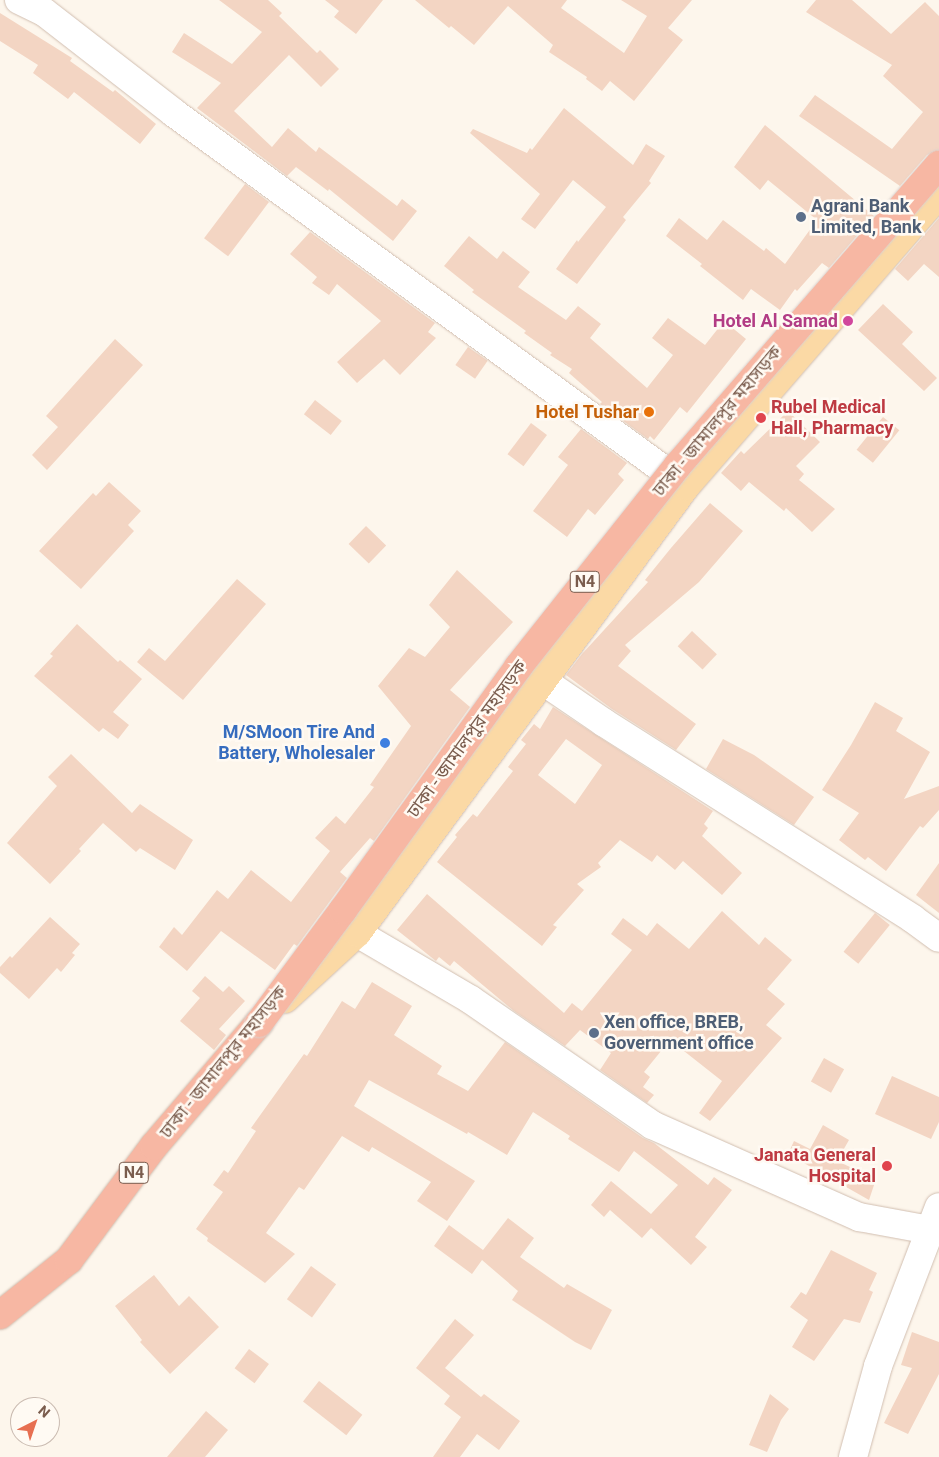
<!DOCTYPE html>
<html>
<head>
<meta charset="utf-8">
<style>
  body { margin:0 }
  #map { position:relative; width:939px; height:1457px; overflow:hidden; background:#fdf6ec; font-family:Roboto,"Noto Sans Bengali",sans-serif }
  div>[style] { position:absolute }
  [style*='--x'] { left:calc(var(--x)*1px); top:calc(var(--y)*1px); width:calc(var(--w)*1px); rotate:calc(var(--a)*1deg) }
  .building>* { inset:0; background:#f3d5c3; transform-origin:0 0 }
  .roads { filter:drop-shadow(0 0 1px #d1beb0) drop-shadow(0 0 1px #d1beb0) }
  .street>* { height:28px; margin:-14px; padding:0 14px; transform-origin:14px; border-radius:14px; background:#fff }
  .secondary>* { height:28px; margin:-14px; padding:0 14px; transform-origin:14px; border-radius:14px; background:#fff }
  .primary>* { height:28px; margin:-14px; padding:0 14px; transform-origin:14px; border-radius:14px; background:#fbd9a5 }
  .highway>* { height:28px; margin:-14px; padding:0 14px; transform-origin:14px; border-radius:14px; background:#f7b7a3 }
  .bridges { filter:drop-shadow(0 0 1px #dad1cd) drop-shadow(0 0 1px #dad1cd) }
  .highway-bridge>* { height:28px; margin:-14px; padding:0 14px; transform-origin:14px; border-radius:14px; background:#f7b7a3 }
  .dots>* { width:14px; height:14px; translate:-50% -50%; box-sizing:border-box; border:2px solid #fffaf3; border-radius:50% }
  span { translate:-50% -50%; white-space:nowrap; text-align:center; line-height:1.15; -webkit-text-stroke:5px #fffaf3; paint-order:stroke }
  .shield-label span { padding:1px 4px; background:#fffaf3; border:1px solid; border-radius:4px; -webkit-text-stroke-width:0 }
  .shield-label { font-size:16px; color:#7a5c4d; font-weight:700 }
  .service-label { font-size:18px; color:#4e5e75; font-weight:700 }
  .left { translate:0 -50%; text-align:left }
  .hotel-label { font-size:18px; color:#b23c85; font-weight:700 }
  .right { translate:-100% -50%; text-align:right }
  .health-label { font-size:18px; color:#be3a42; font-weight:700 }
  .food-label { font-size:18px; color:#c56008; font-weight:700 }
  .street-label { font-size:18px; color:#7a5c4d }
  .shop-label { font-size:18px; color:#366cbe; font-weight:700 }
  .north { position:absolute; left:10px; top:1397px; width:50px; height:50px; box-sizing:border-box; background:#fffaf3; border:1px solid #cabbb1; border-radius:50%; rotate:41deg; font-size:14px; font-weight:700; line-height:20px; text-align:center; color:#7a5c4d }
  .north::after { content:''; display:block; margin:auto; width:18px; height:22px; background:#e76f51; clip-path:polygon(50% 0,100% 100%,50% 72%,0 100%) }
</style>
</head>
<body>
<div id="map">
  <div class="building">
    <div style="clip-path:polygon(219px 0,268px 0,282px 13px,279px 16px,317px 53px,320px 50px,339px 69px,321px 87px,289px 55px,234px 111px,272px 147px,288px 128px,316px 152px,319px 147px,397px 206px,402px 199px,417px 211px,393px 241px,329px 189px,328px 191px,296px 167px,287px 176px,197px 108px,221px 83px,172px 52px,184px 33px,232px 64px,262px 32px)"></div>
    <div style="clip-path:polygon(325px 0,383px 0,356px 34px,334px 17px,339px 11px)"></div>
    <div style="clip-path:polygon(415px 0,567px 0,561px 8px,624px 53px,647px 16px,621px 0,692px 0,668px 28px,683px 40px,634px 101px,610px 81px,602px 91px,586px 79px,587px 77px,549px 52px,553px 45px,508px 6px,474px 45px,451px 26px,449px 28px)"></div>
    <div style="clip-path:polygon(816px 0,852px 0,891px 34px,925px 2px,939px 16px,939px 150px,927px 155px,900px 186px,799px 116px,815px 95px,892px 149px,923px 112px,883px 76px,892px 65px,806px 12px)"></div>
    <div style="clip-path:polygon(0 13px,72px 58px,70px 61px,113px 92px,115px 90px,156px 124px,140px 144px,74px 92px,68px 99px,33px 73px,38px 65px,0 41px)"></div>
    <div style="clip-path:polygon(564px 108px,633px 165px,646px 144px,665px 156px,649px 181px,651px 183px,623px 217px,626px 220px,577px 284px,556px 269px,577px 240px,578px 242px,606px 207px,573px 180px,535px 229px,521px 219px,540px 194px,470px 133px,473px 129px,527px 153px,530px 148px,532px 150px)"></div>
    <div style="clip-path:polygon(765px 125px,874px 216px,829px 268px,822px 263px,797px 291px,795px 289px,780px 310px,751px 289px,743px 300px,700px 266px,702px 264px,666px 236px,679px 218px,707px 240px,723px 220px,764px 251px,766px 248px,785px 264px,817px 220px,768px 180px,760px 190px,734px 167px)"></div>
    <div style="left:245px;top:184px;width:30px;height:68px;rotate:37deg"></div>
    <div style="clip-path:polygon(939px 218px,939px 277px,924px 264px,908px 281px,895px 269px)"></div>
    <div style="clip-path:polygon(310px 232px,435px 323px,428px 332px,436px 338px,400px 375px,384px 359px,357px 383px,337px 362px,381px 321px,337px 284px,329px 295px,312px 283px,317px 277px,290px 254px)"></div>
    <div style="clip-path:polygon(469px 236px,497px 259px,503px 251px,530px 272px,518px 287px,566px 320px,578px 306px,601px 324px,590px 338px,647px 388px,673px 355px,652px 338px,668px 318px,705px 345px,724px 321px,746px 339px,687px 413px,680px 407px,654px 440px,650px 436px,648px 439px,600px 404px,602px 402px,569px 373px,572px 369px,550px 355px,552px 353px,524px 333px,526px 331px,472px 292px,474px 290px,444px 266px)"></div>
    <div style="clip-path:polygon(883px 304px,913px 332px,902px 344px,937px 378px,924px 391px,858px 330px)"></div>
    <div style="clip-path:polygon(115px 339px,143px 365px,47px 470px,32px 455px,58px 427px,46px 416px)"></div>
    <div style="left:468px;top:347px;width:24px;height:22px;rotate:35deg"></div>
    <div style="left:315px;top:400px;width:34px;height:18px;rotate:38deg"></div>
    <div style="clip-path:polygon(788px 411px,820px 442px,796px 466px,804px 474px,799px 480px,835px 509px,812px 532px,786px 508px,784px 511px,749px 482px,741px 491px,721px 473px,741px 451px,744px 454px)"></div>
    <div style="left:883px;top:417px;width:21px;height:42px;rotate:39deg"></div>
    <div style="left:531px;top:423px;width:20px;height:39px;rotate:37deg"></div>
    <div style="clip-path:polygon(581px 429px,627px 463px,618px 474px,624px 480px,595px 515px,588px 509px,567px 537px,533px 511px,568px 465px,558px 457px)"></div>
    <div style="clip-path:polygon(109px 482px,141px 511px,128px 525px,134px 531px,81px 589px,39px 551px,93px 493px,96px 496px)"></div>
    <div style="clip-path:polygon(710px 503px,743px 531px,699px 582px,625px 645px,631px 651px,618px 666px,696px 724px,676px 750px,612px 709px,566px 675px,582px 654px,648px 582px,645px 580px,671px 548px)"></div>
    <div style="left:366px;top:526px;width:28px;height:25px;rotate:44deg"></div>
    <div style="clip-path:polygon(457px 570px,513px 622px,450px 690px,470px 707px,374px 841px,370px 838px,340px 872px,347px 878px,297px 946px,294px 944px,275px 970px,221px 931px,187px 971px,159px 947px,174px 927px,182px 935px,217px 890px,228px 899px,251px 870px,291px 902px,330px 851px,315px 838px,336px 816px,345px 824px,374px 787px,370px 785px,411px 726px,378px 686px,409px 648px,425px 657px,450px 627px,429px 605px)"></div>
    <div style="clip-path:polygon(237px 579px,266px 604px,183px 700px,137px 662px,149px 648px,165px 661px)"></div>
    <div style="clip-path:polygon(77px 624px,118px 662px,120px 660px,142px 679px,113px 712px,129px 725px,118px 739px,103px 728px,99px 732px,34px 676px,53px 656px,50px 654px)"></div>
    <div style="left:692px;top:631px;width:34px;height:21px;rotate:43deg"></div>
    <div style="clip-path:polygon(875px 702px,903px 718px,896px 731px,930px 752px,904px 799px,939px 786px,939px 810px,923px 828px,920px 826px,886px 871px,868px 857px,865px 860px,839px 840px,859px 813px,822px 790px,851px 745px)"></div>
    <div style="clip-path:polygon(evenodd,553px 707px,713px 811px,704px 824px,708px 828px,702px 836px,742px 873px,722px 895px,683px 861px,675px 870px,657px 855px,652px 862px,620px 840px,598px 863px,601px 867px,577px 884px,584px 890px,553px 925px,557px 927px,542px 946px,437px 862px,457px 837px,455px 835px,473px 814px,477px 817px,513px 771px,508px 767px,526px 744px,521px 740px,534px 724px,540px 729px,553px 707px,566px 739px,602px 765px,575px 804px,538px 775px,566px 739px)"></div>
    <div style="clip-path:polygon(723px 739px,754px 755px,814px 797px,794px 825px,706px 769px)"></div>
    <div style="clip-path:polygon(71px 754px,132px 813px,140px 804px,193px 840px,175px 870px,140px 848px,136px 852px,103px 823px,79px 849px,81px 851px,50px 884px,7px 843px,57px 786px,48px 777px)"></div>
    <div style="clip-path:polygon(939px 863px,939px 913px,916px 895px)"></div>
    <div style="clip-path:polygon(427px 894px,564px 1013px,572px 1003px,582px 1011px,632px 950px,611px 934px,623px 918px,647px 936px,657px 923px,689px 949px,722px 911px,759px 945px,765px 937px,792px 960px,767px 989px,785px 1004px,766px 1025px,782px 1038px,710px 1121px,699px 1113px,722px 1081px,670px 1040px,644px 1072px,650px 1077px,643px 1087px,654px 1095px,647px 1103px,600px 1070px,611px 1053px,580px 1030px,565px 1046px,514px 1011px,454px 961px,450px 966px,439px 957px,436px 961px,397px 930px)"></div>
    <div style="left:875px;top:913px;width:19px;height:50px;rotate:39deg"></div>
    <div style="clip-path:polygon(50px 917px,80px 944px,72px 953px,75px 955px,61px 972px,57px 968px,29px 999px,0 973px,0 967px,10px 956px,12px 958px)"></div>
    <div style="clip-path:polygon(205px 976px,223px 992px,229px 986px,245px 1001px,219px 1029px,226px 1035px,214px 1050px,180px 1021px,200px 998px,192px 991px)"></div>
    <div style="clip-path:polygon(372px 982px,412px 1006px,394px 1035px,442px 1066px,437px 1074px,468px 1091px,505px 1042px,643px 1138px,654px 1143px,708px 1185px,714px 1177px,732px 1190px,695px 1237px,707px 1247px,691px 1265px,651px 1228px,642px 1238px,610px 1210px,604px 1217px,591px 1205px,611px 1181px,651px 1214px,678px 1185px,634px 1151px,619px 1172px,568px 1139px,570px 1136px,533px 1112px,507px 1155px,468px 1132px,467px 1134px,369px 1080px,354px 1106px,475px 1181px,447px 1221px,417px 1201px,431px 1182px,372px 1147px,369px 1152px,342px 1136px,304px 1190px,299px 1187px,266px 1233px,295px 1254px,265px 1283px,207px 1241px,208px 1238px,196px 1229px,223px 1192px,213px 1185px,224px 1170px,228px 1173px,256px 1131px,251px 1128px,304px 1054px,307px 1056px,342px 1001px,355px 1009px)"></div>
    <div style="left:824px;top:1058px;width:23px;height:27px;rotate:29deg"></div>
    <div style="clip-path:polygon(892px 1076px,939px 1097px,939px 1122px,931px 1139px,875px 1114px)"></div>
    <div style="clip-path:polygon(823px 1125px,849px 1140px,837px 1161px,876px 1179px,869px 1200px,788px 1154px,794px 1141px,810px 1149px)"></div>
    <div style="clip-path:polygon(508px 1218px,534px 1238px,520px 1257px,564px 1288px,567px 1284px,612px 1310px,591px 1350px,575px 1342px,512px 1300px,518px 1291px,482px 1260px,472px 1274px,434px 1246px,449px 1225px,483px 1250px)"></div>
    <div style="clip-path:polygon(831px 1250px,877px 1273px,869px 1290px,873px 1292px,860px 1323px,844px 1319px,814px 1361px,792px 1347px,808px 1320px,790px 1307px,801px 1292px,806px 1295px)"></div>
    <div style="left:311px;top:1266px;width:31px;height:41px;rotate:36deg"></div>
    <div style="clip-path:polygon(154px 1275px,179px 1306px,189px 1296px,219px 1327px,170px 1374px,140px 1342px,142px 1340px,115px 1306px)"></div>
    <div style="clip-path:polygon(455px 1319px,474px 1335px,445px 1368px,481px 1397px,484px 1394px,520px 1421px,499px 1450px,477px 1434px,460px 1457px,433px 1457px,461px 1417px,444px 1404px,450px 1396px,416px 1368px)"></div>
    <div style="clip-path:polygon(912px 1332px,939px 1342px,939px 1374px,908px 1434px,884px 1423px,912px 1368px,901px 1365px)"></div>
    <div style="left:249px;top:1349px;width:25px;height:24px;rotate:37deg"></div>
    <div style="left:319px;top:1381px;width:55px;height:26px;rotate:38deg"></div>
    <div style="clip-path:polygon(770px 1394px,789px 1409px,781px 1420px,767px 1452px,749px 1445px)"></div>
    <div style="clip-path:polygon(206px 1411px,228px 1430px,205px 1457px,167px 1457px)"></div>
  </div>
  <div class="roads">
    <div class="street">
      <div style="--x:19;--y:0;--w:28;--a:26"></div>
      <div style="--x:44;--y:12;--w:165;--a:37.8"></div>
      <div style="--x:174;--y:113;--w:633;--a:36.07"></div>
      <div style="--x:357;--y:933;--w:132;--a:30.4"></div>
      <div style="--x:471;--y:1000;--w:220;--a:34.6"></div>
      <div style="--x:652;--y:1125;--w:227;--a:24"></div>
      <div style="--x:859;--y:1217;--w:72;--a:10.4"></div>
    </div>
    <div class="secondary">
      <div style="--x:543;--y:681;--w:73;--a:34.3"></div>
      <div style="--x:603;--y:722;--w:367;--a:32.4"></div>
      <div style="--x:913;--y:919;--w:32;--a:36"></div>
      <div style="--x:853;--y:1457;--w:94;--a:-74.6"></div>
      <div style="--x:878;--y:1366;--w:170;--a:-69"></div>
    </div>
    <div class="primary">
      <div style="--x:285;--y:999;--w:98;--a:-42.5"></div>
      <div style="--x:357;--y:933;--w:555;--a:-53.65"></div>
      <div style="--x:686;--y:486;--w:386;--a:-49.1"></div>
    </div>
    <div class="highway">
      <div style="--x:0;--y:1315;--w:88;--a:-38.6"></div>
      <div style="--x:69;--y:1260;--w:142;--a:-53.3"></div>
      <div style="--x:154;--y:1146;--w:162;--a:-49.5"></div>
    </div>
  </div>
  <div class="bridges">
    <div class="highway-bridge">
      <div style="--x:259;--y:1023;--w:141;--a:-53.4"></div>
      <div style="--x:343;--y:910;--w:299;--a:-54.2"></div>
      <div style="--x:518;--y:667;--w:258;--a:-51.6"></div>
      <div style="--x:678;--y:465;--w:398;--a:-49"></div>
    </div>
  </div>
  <div class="dots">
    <div style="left:801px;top:217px;background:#5c6f8a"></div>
    <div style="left:848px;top:321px;background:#d1479c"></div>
    <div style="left:649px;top:412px;background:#e8710a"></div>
    <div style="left:761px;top:418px;background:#e0444e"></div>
    <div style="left:385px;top:743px;background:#3f7fe0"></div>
    <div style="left:594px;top:1033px;background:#5c6f8a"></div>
    <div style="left:887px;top:1166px;background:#e0444e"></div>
  </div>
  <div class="shield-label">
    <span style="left:585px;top:582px">N4</span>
    <span style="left:134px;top:1173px">N4</span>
  </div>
  <div class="service-label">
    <span class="left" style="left:811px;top:217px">Agrani Bank<br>Limited, Bank</span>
    <span class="left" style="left:604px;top:1033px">Xen office, BREB,<br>Government office</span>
  </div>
  <div class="hotel-label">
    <span class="right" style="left:838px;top:321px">Hotel Al Samad</span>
  </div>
  <div class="health-label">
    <span class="left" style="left:771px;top:418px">Rubel Medical<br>Hall, Pharmacy</span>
    <span class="right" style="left:876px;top:1166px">Janata General<br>Hospital</span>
  </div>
  <div class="food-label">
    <span class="right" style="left:639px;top:412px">Hotel Tushar</span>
  </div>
  <div class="street-label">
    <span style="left:717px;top:421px;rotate:-50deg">ঢাকা - জামালপুর মহাসড়ক</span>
    <span style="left:467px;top:739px;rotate:-54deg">ঢাকা - জামালপুর মহাসড়ক</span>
    <span style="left:223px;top:1062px;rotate:-51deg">ঢাকা - জামালপুর মহাসড়ক</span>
  </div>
  <div class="shop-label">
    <span class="right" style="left:375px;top:743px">M/SMoon Tire And<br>Battery, Wholesaler</span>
  </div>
  <div class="north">N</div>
</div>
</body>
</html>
